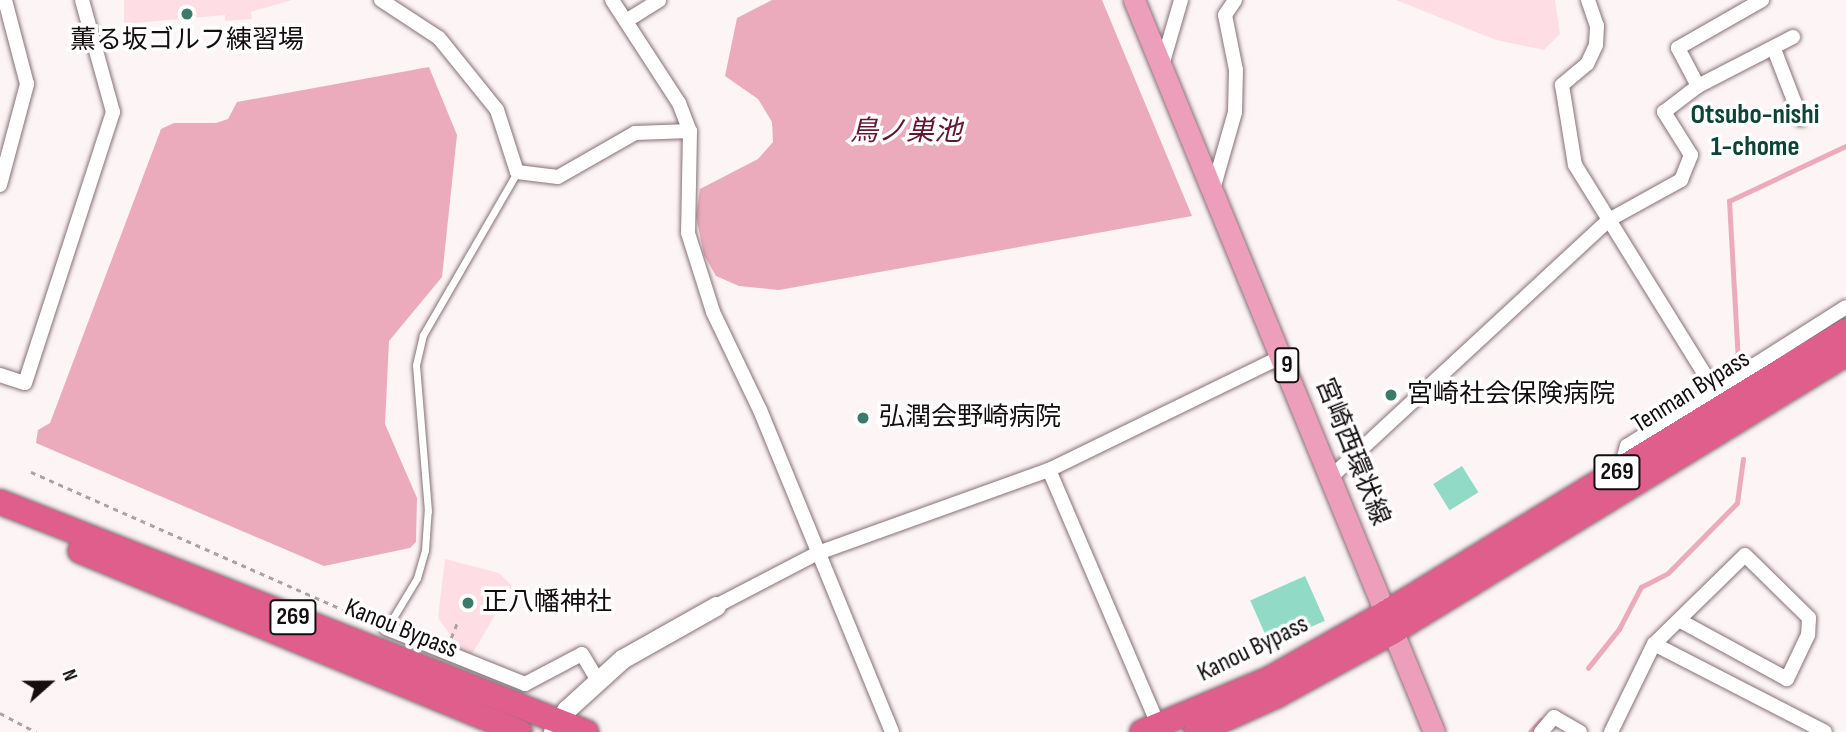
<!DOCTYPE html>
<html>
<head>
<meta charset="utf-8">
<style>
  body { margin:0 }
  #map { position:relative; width:1846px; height:732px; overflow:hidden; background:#fdf4f6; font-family:"Sofia Sans Condensed","Noto Sans JP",sans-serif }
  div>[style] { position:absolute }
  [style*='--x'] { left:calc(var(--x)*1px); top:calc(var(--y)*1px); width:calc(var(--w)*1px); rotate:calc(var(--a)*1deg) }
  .green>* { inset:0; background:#fedde5 }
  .water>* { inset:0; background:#ecabbd }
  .stream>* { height:4.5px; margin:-2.25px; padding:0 2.25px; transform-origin:2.25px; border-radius:2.25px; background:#ecabbd }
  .building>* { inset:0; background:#91dac5; transform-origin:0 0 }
  .path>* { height:2.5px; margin-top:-1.25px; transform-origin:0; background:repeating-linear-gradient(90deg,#aba3a5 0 5px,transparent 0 10px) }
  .roads { filter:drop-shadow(0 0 2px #857176) drop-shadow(0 0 2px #857176) }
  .lane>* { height:7px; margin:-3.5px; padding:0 3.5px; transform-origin:3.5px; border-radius:3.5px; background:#fff }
  .street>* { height:14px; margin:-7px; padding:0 7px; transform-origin:7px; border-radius:7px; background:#fff }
  .secondary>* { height:19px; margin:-9.5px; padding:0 9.5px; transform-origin:9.5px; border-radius:9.5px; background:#fff }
  .primary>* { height:21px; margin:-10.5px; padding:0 10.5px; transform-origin:10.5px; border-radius:10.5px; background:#ec9eba }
  .highway>* { height:24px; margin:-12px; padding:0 12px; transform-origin:12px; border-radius:12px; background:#df5e8c }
  .dots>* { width:19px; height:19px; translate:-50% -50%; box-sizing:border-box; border:4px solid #fff; border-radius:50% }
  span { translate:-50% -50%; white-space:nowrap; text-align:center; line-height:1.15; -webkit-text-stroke:7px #fff; paint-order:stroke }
  .shield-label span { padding:2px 5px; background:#fff; border:2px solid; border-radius:5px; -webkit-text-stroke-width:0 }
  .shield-label { font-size:24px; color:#150e10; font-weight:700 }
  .poi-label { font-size:26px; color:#150e10 }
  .left { translate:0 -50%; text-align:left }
  .street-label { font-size:26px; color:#150e10 }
  .neighbourhood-label { font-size:28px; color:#0c4438; font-weight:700 }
  .water-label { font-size:28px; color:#621835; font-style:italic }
  .north { position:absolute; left:14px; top:648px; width:70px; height:70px; -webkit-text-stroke:5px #fff; paint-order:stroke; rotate:69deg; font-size:19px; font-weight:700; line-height:28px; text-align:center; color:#150e10 }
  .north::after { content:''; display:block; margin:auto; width:24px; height:32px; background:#150e10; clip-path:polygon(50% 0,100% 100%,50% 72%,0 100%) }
</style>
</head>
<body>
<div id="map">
  <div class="green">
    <div style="clip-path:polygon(124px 0,292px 0,251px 12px,252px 19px,225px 21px,225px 15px,124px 24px)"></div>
    <div style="clip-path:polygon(1396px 0,1555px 0,1560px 34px,1544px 50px,1496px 40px)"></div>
    <div style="clip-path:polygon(445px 559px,499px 573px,512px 586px,472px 654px,461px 650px,438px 618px)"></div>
  </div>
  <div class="water">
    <div style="clip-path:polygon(772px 0,1102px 0,1192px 216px,779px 290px,739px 286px,716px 276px,704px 255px,696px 216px,700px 189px,758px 159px,773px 142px,772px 122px,758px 99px,725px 76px,737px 18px)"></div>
    <div style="clip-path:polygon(429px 67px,457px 135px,442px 277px,389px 341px,385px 424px,417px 498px,416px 542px,410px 548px,324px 566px,36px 443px,38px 430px,50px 423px,161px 129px,174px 123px,216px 123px,228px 119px,237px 102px)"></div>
  </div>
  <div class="stream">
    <div style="--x:1738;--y:362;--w:161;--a:-93.2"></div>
    <div style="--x:1729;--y:201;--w:129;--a:-25.2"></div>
    <div style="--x:1588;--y:668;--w:50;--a:-51.5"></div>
    <div style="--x:1619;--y:629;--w:47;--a:-62.4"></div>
    <div style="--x:1641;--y:587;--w:30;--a:-27"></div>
    <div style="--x:1668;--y:573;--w:98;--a:-45.4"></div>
    <div style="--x:1737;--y:503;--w:44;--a:-82.2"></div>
    <div style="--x:1530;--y:732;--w:16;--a:-47"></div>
  </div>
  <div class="building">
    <div style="left:1462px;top:466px;width:31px;height:34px;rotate:58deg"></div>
    <div style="left:1305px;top:576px;width:49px;height:60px;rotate:66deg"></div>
  </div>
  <div class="path">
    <div style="--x:31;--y:472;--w:375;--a:23.8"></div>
    <div style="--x:451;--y:638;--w:18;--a:-68"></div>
    <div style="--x:0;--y:713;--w:41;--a:27.8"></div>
  </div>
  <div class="roads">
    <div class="lane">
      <div style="--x:387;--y:628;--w:58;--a:-59"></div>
      <div style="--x:417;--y:578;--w:29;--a:-74"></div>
      <div style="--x:425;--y:550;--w:39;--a:-86"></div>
      <div style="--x:428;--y:511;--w:146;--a:-94.7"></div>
      <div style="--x:416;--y:365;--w:31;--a:-77"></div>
      <div style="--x:423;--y:335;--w:188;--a:-60"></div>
    </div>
    <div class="street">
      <div style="--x:381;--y:0;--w:69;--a:33.2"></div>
      <div style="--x:439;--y:38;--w:92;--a:51.1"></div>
      <div style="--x:497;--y:110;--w:65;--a:72.1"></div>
      <div style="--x:517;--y:172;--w:41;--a:7"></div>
      <div style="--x:558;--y:177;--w:89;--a:-29.7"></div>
      <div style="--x:635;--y:133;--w:55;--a:-2.1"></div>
      <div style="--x:612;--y:0;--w:123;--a:57"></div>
      <div style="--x:679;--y:103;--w:30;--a:69"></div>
      <div style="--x:690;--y:131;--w:102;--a:91.1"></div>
      <div style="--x:688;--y:233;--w:83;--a:72.4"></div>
      <div style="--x:713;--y:312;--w:109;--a:64.4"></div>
      <div style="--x:760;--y:410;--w:348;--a:67.7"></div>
      <div style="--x:1588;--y:0;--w:28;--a:71"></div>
      <div style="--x:1597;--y:26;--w:19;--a:93"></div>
      <div style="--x:1596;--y:45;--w:21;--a:115"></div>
      <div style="--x:1587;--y:64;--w:33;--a:140"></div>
      <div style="--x:1562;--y:85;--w:81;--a:80.8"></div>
      <div style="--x:1575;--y:165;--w:266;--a:58.2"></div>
      <div style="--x:626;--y:21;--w:39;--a:-32"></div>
      <div style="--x:1774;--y:49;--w:75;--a:68.9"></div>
      <div style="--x:1161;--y:69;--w:72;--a:-73.8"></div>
      <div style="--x:1698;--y:86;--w:43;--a:-117.8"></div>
      <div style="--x:1678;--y:48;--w:97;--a:-29.7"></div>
      <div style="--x:0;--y:185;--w:105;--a:-75"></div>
      <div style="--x:27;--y:84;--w:87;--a:-104.7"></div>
      <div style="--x:1212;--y:193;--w:84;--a:-74.1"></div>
      <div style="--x:1235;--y:112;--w:42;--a:-88.6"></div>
      <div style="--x:1236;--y:70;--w:56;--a:-101.3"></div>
      <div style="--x:1225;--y:15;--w:18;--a:-56"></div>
      <div style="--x:0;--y:375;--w:26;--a:18"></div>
      <div style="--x:25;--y:383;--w:285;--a:-72"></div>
      <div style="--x:113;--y:112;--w:116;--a:-105.5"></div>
      <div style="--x:1621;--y:468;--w:23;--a:-75"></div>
      <div style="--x:1627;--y:446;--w:259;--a:-32.4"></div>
      <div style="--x:1049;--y:470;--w:280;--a:66.8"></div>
      <div style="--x:1331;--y:477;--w:376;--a:-42.8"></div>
      <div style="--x:1607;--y:221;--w:85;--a:-29"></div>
      <div style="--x:1681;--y:180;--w:27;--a:-68"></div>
      <div style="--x:1691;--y:155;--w:51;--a:-122.1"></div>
      <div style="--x:1664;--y:112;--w:43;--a:-37.4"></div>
      <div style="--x:1698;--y:86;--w:107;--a:-27.3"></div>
      <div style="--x:716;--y:606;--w:115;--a:-27.5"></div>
      <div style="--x:818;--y:553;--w:245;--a:-19.8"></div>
      <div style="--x:1049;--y:470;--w:260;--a:-26"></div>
      <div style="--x:386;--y:628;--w:150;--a:21.9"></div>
      <div style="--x:525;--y:684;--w:64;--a:-27.8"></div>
      <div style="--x:582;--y:654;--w:29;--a:59"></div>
      <div style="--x:1654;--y:644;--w:127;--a:-44.4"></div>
      <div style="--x:1745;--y:555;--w:90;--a:44.5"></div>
      <div style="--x:1809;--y:618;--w:17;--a:93"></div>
      <div style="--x:1808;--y:635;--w:49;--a:115.5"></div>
      <div style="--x:1787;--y:679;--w:123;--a:-151.4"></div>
      <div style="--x:1541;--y:732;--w:20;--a:-49"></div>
      <div style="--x:1554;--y:717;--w:30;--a:30"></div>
      <div style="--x:1611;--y:732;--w:98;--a:-64"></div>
      <div style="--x:1654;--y:644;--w:192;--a:27.2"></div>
    </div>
    <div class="secondary">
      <div style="--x:553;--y:732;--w:26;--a:-59"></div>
      <div style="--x:566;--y:710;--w:76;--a:-42.3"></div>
      <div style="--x:622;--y:659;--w:108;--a:-29.4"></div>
    </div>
    <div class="primary">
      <div style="--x:1134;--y:0;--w:791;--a:67.71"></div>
    </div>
    <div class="highway">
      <div style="--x:0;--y:502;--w:630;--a:21.43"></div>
      <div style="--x:80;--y:551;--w:476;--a:22.4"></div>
      <div style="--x:1142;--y:732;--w:140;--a:-22.7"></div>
      <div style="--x:1271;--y:678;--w:133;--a:-29.6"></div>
      <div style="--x:1387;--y:612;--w:538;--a:-31.47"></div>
      <div style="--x:1196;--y:732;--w:88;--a:-24.2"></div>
      <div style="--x:1276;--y:696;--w:135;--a:-28.8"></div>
      <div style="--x:1394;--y:631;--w:530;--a:-31.5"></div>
    </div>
  </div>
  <div class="dots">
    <div style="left:187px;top:14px;background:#3a7b6a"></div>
    <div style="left:1391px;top:395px;background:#3a7b6a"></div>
    <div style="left:863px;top:418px;background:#3a7b6a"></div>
    <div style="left:468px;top:603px;background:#3a7b6a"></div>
  </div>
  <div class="shield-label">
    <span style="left:1287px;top:365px">9</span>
    <span style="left:1617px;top:472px">269</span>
    <span style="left:293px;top:617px">269</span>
  </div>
  <div class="poi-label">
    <span style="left:187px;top:41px">薫る坂ゴルフ練習場</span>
    <span class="left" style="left:1407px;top:395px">宮崎社会保険病院</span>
    <span class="left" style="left:879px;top:418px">弘潤会野崎病院</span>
    <span class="left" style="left:482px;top:603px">正八幡神社</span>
  </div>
  <div class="street-label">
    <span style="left:1691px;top:392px;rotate:-32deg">Tenman Bypass</span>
    <span style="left:1352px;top:452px;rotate:68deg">宮崎西環状線</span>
    <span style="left:401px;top:629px;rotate:22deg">Kanou Bypass</span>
    <span style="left:1253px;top:649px;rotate:-26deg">Kanou Bypass</span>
  </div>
  <div class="neighbourhood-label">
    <span style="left:1755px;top:131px">Otsubo-nishi<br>1-chome</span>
  </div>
  <div class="water-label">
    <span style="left:906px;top:132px">鳥ノ巣池</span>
  </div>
  <div class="north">N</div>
</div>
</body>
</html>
